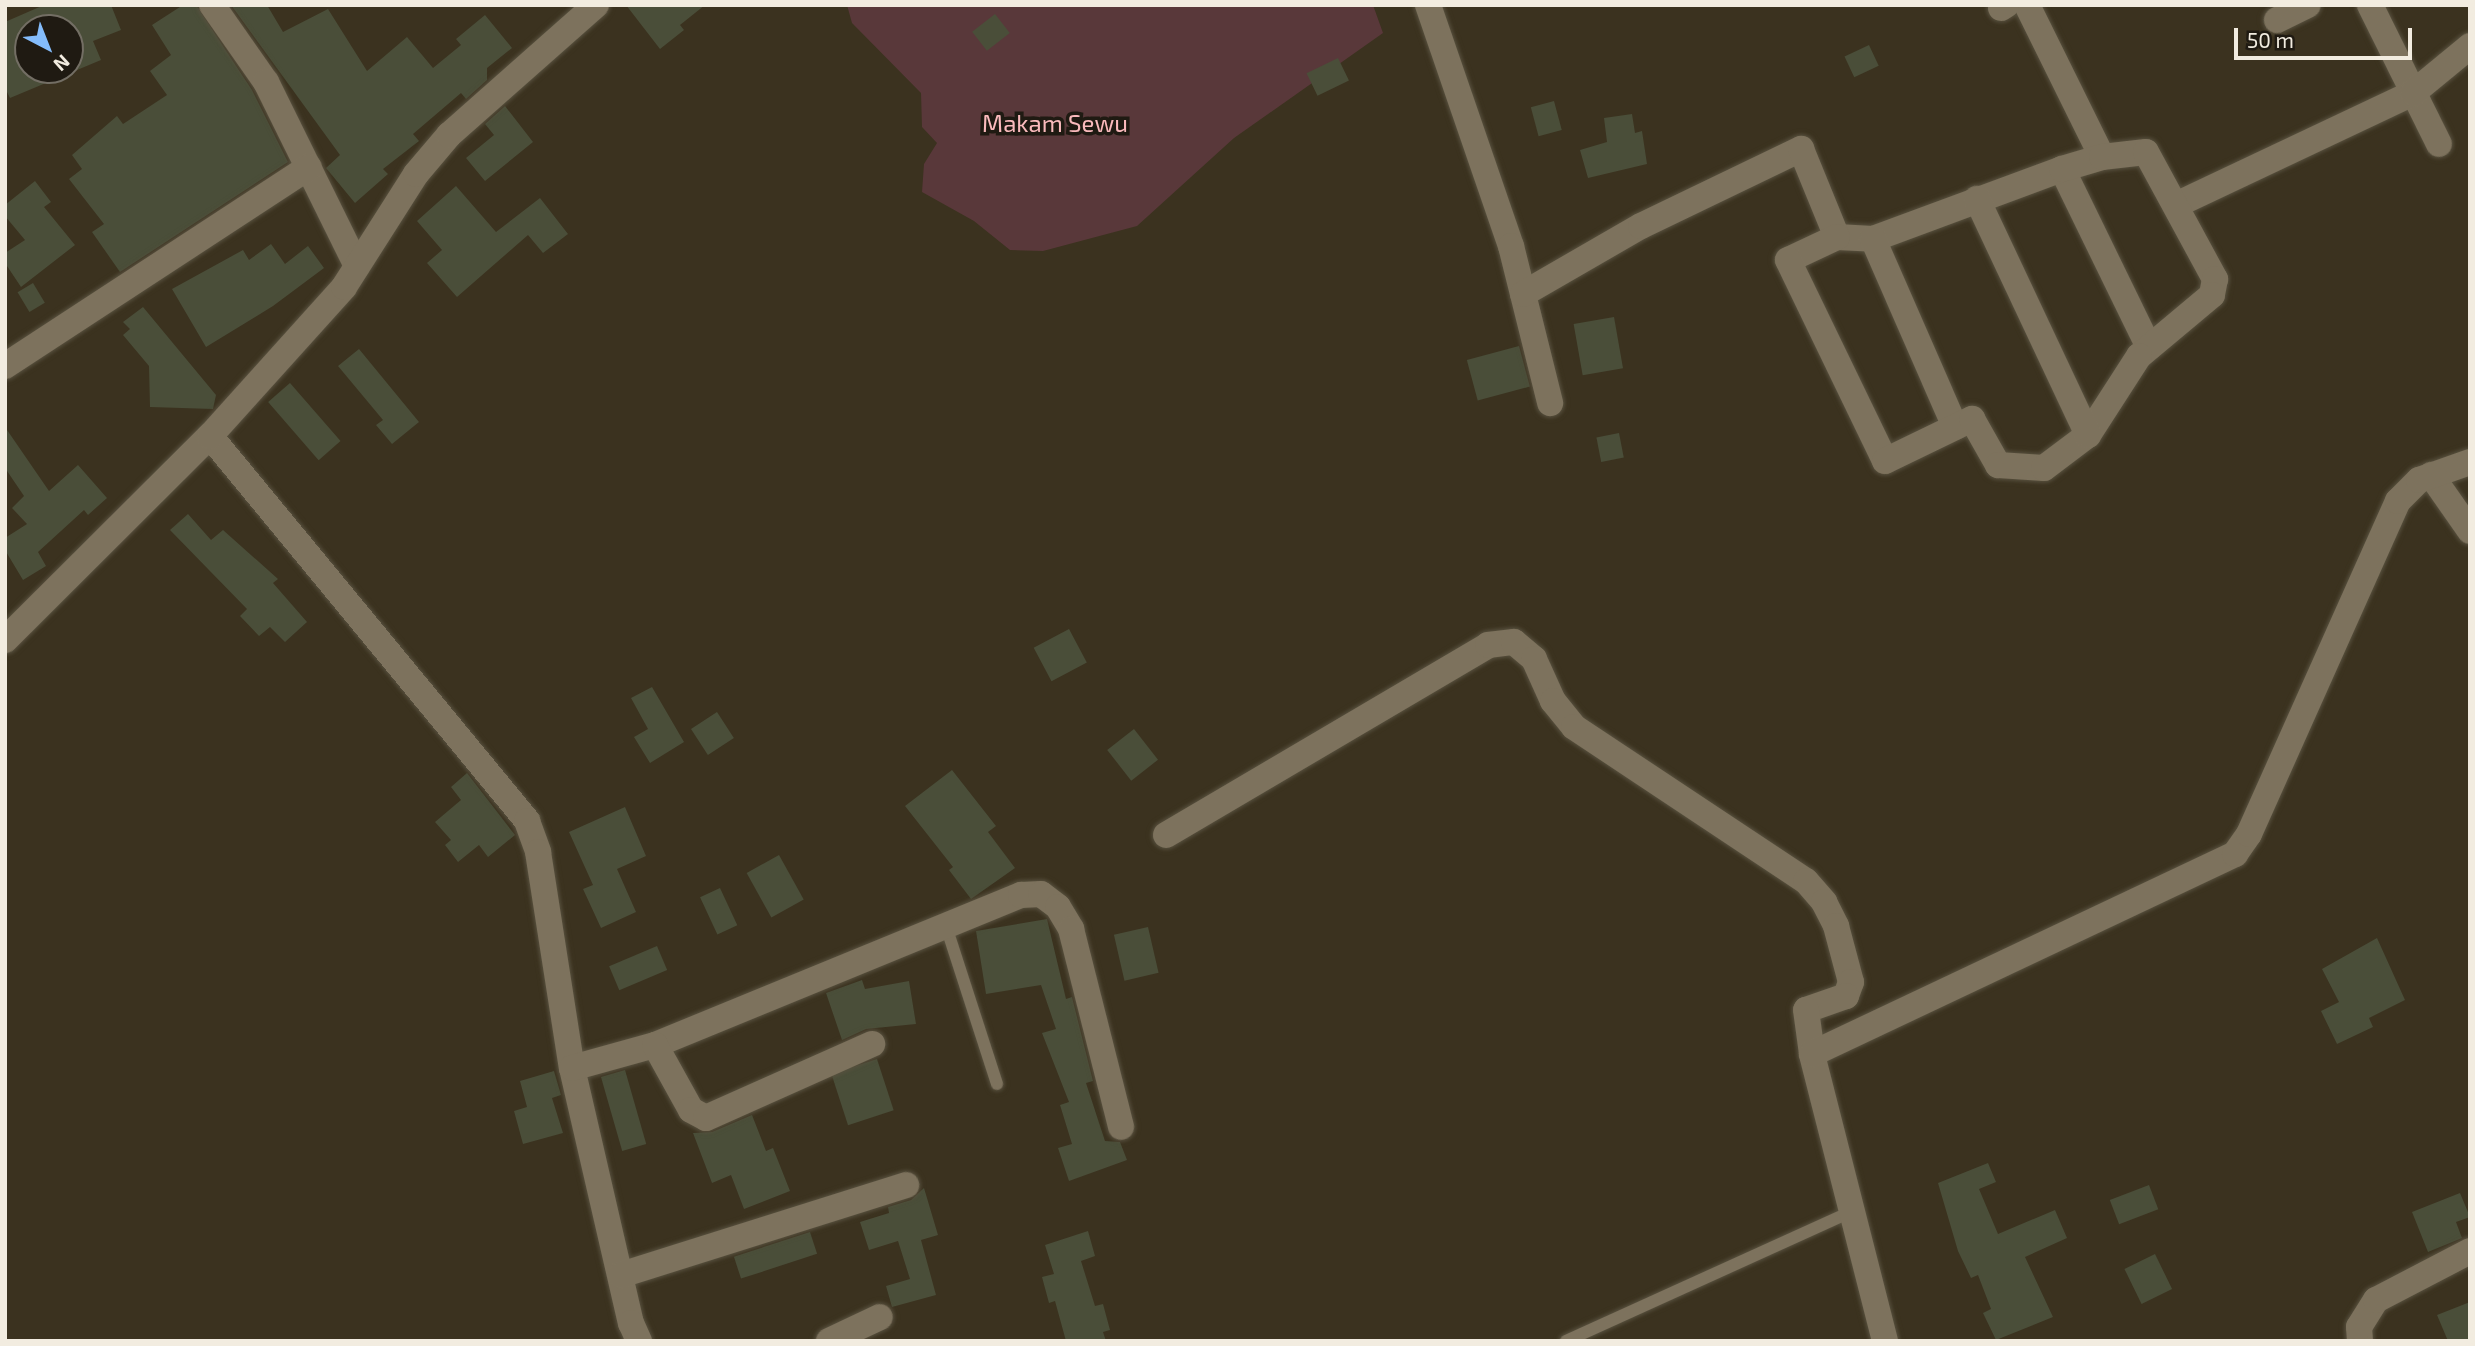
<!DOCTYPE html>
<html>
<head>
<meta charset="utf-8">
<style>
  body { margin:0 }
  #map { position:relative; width:2475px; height:1346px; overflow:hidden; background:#3b321f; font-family:"Exo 2",sans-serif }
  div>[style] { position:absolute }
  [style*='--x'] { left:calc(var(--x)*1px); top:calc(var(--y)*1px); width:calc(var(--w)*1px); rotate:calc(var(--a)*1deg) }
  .green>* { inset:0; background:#59383a }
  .building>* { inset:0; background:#4a4e39; transform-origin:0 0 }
  .roads { filter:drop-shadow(0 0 2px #58513f) drop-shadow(0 0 2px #58513f) }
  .service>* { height:12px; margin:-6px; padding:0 6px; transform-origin:6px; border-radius:6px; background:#7d725d }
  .minor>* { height:26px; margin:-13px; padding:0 13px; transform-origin:13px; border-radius:13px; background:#7d725d }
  span { translate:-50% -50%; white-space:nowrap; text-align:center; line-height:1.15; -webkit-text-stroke:7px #1f1a12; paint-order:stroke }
  .park-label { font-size:24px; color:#fababc }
  .frame { position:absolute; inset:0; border:7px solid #f2ece0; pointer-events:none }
  .north { position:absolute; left:14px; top:14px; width:70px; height:70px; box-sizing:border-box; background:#1f1a12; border:2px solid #736e64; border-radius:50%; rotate:138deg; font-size:19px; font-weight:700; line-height:28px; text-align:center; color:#f2ece0 }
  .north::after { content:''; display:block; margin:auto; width:24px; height:32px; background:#84bcfb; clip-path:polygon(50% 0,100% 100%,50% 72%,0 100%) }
  .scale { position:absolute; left:2234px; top:28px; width:178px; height:32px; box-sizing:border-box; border:4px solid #f2ece0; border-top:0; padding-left:9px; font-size:21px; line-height:24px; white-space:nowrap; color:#f2ece0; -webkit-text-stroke:5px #1f1a12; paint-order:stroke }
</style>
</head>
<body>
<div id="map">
  <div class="green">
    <div style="clip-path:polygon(847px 5px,1373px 5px,1383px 33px,1234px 138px,1137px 226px,1043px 251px,1010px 250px,974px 221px,922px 192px,924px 164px,937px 143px,922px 127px,921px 93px,852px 23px)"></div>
  </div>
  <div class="building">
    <div style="clip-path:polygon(evenodd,44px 5px,111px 5px,121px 30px,93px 41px,101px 60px,10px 98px,5px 88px,5px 22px,44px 5px,28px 28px,70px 28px,70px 70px,28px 70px,28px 28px)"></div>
    <div style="clip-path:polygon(183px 5px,196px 5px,252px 90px,288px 162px,120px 272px,92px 232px,104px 224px,69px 179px,82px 169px,72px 155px,117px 116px,123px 124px,167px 95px,150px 71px,171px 55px,152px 25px)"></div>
    <div style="clip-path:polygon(231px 5px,267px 5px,283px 32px,328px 9px,367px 71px,407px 37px,433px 68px,461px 45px,456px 39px,485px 15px,512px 48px,487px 68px,487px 80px,466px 99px,461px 93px,413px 134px,419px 141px,383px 169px,388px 174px,355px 203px,326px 168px,340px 155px)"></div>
    <div style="clip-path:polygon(626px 5px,705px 5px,680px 25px,684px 30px,660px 49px)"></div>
    <div style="left:995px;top:14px;width:24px;height:29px;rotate:52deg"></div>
    <div style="left:1869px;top:45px;width:23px;height:27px;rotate:65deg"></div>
    <div style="left:1338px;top:58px;width:25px;height:35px;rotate:64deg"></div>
    <div style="left:1554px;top:101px;width:30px;height:24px;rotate:75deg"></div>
    <div style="clip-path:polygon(505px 106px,533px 142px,485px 181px,466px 158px,494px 135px,485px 124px)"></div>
    <div style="clip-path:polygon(1632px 114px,1635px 133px,1642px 131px,1647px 164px,1588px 178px,1580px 150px,1607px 142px,1604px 118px)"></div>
    <div style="clip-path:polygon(35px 181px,51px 202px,44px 207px,75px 245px,21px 287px,5px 263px,5px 253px,25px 240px,5px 216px,5px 205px)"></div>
    <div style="clip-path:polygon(456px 186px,496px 232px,540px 198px,568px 234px,543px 253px,528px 235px,457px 297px,427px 263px,442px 250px,417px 221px)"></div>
    <div style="clip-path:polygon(271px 244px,285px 264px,308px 246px,324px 268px,273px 306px,206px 347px,172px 289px,243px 250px,249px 260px)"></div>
    <div style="left:33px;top:283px;width:23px;height:18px;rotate:59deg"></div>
    <div style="clip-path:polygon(143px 307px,216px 395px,213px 409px,150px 407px,149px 366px,123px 335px,130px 329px,123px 322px)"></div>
    <div style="left:1614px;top:317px;width:52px;height:41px;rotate:80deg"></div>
    <div style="left:1519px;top:346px;width:42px;height:54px;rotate:75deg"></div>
    <div style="clip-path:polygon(359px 349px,419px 422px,392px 444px,376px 425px,383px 420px,338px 366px)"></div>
    <div style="left:290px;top:383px;width:77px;height:29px;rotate:49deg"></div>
    <div style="clip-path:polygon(5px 427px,49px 491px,78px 465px,107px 498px,88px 515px,84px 510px,38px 552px,46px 566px,23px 580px,5px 550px,5px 538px,27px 524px,12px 508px,24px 496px,5px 468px)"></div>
    <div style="left:1619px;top:433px;width:25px;height:23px;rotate:79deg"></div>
    <div style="clip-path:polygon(188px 514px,211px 540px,223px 530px,278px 579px,273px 583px,307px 622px,285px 642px,270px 627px,259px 636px,240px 616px,247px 609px,170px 530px)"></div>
    <div style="left:1069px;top:629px;width:38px;height:40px;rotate:62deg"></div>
    <div style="clip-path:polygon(652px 687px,684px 742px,650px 763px,634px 737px,648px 729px,631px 698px)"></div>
    <div style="left:717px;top:712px;width:31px;height:31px;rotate:57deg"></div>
    <div style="left:1134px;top:729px;width:39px;height:34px;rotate:52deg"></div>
    <div style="clip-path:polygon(952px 770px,996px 826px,988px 832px,1015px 868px,971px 899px,949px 870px,953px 867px,905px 806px)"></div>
    <div style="clip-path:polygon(467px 773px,515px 835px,488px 857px,479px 845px,458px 862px,445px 845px,451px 840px,435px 822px,461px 800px,451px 787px)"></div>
    <div style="clip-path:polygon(625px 807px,646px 856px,617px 869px,636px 912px,601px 928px,583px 889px,593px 885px,569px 832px)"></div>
    <div style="left:779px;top:855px;width:51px;height:37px;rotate:61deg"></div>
    <div style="left:720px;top:888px;width:41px;height:22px;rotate:65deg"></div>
    <div style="clip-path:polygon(1047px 919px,1066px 999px,1072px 997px,1093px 1081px,1086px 1083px,1105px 1141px,1120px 1142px,1127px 1160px,1069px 1181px,1058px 1148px,1072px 1144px,1060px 1105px,1069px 1102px,1042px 1033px,1056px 1029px,1041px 985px,986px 994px,976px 931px)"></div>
    <div style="left:1148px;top:927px;width:47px;height:35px;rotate:77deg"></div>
    <div style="clip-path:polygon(2377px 938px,2405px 1000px,2369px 1018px,2373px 1027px,2337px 1044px,2321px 1011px,2339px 1002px,2322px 969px)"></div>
    <div style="left:657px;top:946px;width:26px;height:52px;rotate:67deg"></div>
    <div style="clip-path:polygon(862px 980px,865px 989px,909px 981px,916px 1024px,866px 1029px,842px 1040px,826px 993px)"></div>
    <div style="left:877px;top:1059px;width:54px;height:48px;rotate:72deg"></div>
    <div style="left:625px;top:1070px;width:77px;height:25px;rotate:74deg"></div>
    <div style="clip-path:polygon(554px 1071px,561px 1095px,552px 1098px,563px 1133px,523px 1144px,514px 1111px,527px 1107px,520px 1081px)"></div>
    <div style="clip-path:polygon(752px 1115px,766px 1151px,773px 1148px,790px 1191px,744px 1209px,731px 1175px,712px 1183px,693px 1133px,712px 1132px)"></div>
    <div style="clip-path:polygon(1988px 1163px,1996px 1182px,1979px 1189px,1998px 1234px,2055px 1210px,2067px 1238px,2025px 1257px,2053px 1317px,1996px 1340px,1983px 1313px,1991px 1309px,1978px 1275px,1971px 1278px,1958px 1251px,1938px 1183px)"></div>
    <div style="left:2149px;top:1185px;width:26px;height:42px;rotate:69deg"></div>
    <div style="clip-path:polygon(924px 1188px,938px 1235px,921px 1240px,936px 1295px,892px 1307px,886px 1286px,910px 1279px,898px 1241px,869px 1250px,860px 1222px,889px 1213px,888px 1207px,911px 1200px)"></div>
    <div style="clip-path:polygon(2460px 1193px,2470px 1217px,2456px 1222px,2462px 1238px,2428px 1252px,2412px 1212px)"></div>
    <div style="clip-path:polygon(1088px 1231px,1095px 1256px,1081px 1261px,1095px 1306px,1103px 1304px,1110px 1330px,1103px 1332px,1106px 1341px,1066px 1341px,1055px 1301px,1049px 1303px,1042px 1277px,1054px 1274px,1045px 1245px)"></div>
    <div style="left:810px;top:1232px;width:23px;height:80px;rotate:72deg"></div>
    <div style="left:2155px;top:1254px;width:39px;height:34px;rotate:64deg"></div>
    <div style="clip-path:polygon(2470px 1302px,2470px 1341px,2448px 1341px,2437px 1315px)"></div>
  </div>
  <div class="roads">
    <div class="service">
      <div style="--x:946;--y:926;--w:166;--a:72.1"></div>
      <div style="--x:1566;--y:1341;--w:313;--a:-24.4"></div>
    </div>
    <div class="minor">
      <div style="--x:212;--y:5;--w:94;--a:55"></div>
      <div style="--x:266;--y:82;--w:205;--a:63.7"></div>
      <div style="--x:1428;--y:5;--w:255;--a:71"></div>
      <div style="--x:1511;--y:246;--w:162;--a:76"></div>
      <div style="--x:2027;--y:5;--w:169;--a:63.7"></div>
      <div style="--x:2370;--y:5;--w:155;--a:63.6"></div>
      <div style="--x:2001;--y:8;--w:6;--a:-31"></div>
      <div style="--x:2277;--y:20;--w:34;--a:-26"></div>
      <div style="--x:2062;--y:169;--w:198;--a:64"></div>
      <div style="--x:2176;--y:205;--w:262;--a:-25.3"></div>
      <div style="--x:2413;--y:93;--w:74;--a:-39.5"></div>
      <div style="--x:1837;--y:237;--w:36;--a:3"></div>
      <div style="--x:1873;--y:239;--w:202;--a:-20.3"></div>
      <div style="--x:2062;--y:169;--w:42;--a:-16.7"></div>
      <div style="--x:2102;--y:157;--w:44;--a:-6.5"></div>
      <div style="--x:2146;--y:152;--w:145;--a:61.5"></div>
      <div style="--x:2215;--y:279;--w:16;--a:101"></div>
      <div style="--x:2212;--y:295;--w:95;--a:140.1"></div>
      <div style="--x:2139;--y:356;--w:94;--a:122.8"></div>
      <div style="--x:1873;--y:239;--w:205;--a:66.4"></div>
      <div style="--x:1523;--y:294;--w:136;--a:-30"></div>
      <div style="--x:1641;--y:226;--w:178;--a:-25.7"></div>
      <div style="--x:1801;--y:149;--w:95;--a:67.8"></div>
      <div style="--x:1837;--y:237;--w:54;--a:154.9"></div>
      <div style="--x:1788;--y:260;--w:223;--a:64.2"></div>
      <div style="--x:1885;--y:461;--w:97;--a:-25.8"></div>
      <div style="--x:1972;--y:419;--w:53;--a:60.5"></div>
      <div style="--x:1998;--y:465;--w:46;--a:3.7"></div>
      <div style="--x:2044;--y:468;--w:55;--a:-36.9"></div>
      <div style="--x:2088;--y:435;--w:261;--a:-115.2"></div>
      <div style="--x:5;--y:366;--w:363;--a:-33.2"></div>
      <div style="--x:210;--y:436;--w:499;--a:50.5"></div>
      <div style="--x:527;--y:821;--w:33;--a:70"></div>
      <div style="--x:538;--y:852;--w:219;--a:81.1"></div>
      <div style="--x:572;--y:1068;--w:262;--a:77"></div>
      <div style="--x:631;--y:1323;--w:20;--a:66"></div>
      <div style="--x:2431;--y:475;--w:68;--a:55.1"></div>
      <div style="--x:5;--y:640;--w:289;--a:-44.9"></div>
      <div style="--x:210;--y:436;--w:200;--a:-48"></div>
      <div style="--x:344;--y:287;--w:134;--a:-57.5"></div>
      <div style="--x:416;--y:174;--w:51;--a:-49.8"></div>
      <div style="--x:449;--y:135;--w:196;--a:-41.5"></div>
      <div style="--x:1166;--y:835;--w:374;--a:-30.5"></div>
      <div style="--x:1488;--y:645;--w:26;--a:-7"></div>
      <div style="--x:1514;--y:642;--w:26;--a:40"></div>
      <div style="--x:1534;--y:659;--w:46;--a:65.7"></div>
      <div style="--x:1553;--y:701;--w:33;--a:51"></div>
      <div style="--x:1574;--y:727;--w:278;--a:33.6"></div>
      <div style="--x:1806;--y:881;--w:28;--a:49"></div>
      <div style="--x:1824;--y:902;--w:27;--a:63"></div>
      <div style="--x:1836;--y:926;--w:58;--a:75"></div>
      <div style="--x:1851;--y:982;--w:15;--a:110"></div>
      <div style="--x:1846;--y:996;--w:42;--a:160.7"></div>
      <div style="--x:1806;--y:1010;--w:44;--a:82.2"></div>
      <div style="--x:655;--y:1045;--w:396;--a:-22.3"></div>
      <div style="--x:1021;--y:895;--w:20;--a:-3"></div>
      <div style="--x:1041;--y:894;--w:21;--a:37"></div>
      <div style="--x:1058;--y:907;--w:26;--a:59"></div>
      <div style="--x:1071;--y:929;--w:204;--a:75.8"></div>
      <div style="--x:572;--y:1068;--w:86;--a:-15.5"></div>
      <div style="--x:655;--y:1045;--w:74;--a:61"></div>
      <div style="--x:691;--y:1110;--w:17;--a:28"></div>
      <div style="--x:706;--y:1118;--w:182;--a:-24"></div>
      <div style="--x:621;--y:1275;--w:299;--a:-17.5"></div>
      <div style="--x:829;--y:1341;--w:56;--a:-25.2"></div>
      <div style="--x:1885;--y:1341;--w:296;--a:-104.3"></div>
      <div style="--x:1812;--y:1054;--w:468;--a:-25.3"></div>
      <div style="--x:2235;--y:854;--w:24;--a:-55"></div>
      <div style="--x:2249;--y:834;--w:365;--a:-65.9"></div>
      <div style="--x:2398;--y:501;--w:30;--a:-45"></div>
      <div style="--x:2419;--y:480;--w:54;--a:-19.4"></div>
      <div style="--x:2360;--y:1341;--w:14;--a:-94"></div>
      <div style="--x:2359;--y:1327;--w:32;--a:-58"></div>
      <div style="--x:2376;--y:1300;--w:106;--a:-27.5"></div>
    </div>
  </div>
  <div class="park-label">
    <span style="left:1055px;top:123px">Makam Sewu</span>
  </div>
  <div class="frame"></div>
  <div class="north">N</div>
  <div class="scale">50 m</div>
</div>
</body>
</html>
